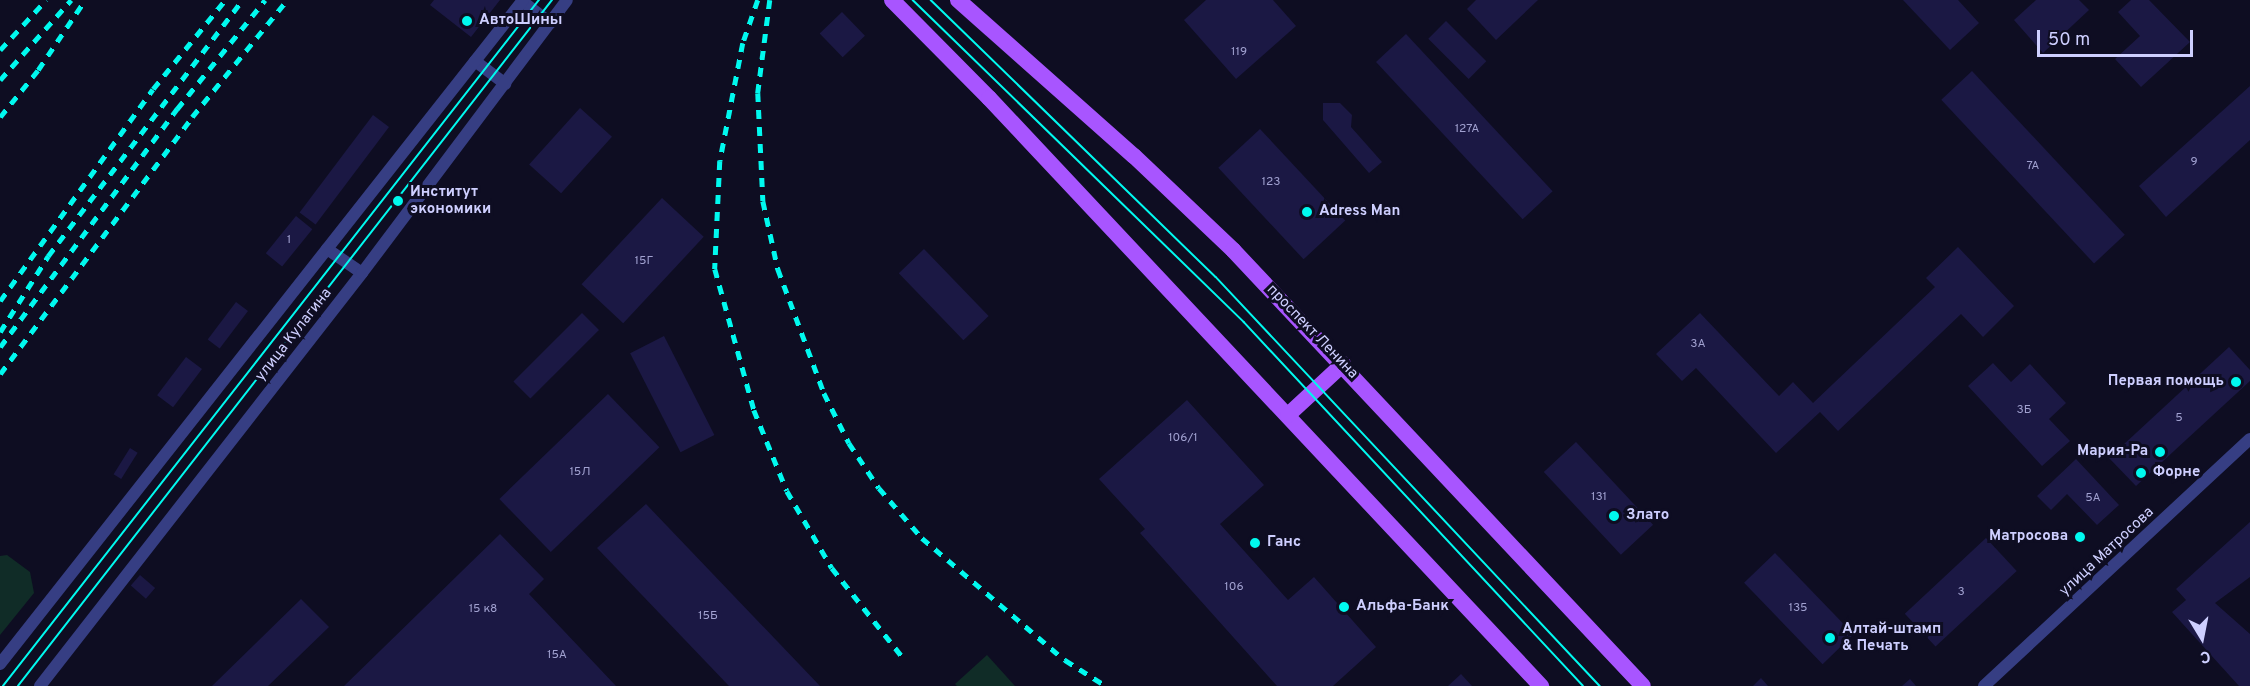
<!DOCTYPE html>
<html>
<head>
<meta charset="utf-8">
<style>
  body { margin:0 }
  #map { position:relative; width:2250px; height:686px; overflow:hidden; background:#0e0d22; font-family:Overpass,sans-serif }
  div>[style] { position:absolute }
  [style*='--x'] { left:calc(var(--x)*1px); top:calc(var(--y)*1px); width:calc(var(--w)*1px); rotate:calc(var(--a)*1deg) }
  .green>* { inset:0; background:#102c27 }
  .building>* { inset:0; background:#1b1844; transform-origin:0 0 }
  .minor>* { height:12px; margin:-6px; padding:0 6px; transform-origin:6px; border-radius:6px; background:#363e83 }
  .tertiary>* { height:12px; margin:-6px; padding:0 6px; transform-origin:6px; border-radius:6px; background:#363e83 }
  .primary>* { height:16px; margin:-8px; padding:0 8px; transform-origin:8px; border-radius:8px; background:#a855ff }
  .tram>* { height:1.5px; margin:-0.75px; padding:0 0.75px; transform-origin:0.75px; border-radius:0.75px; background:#00f9ef }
  .rail>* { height:4.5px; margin-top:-2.25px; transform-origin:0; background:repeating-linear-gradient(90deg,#00f9ef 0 9px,transparent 0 17px) }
  .dots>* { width:16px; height:16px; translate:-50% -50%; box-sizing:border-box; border:3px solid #0e0d22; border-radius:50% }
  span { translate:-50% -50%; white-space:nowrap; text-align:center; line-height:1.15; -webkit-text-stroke:6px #0e0d22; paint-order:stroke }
  .number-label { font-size:12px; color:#a1a1d0 }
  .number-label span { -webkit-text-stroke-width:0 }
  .poi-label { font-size:15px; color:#cecfff; font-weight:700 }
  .left { translate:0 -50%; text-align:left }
  .right { translate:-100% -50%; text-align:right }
  .street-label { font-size:15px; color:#cecfff }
  .north { position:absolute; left:2172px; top:608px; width:60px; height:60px; -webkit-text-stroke:4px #0e0d22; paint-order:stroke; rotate:170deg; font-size:16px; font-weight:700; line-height:24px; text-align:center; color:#cecfff }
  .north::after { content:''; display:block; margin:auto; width:21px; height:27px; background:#cecfff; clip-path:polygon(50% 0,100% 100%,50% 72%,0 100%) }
  .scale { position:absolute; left:2037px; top:30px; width:156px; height:27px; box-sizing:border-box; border:3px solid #cecfff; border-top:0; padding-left:8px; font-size:18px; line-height:21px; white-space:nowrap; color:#cecfff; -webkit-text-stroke:4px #0e0d22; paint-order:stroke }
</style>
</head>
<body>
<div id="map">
  <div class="green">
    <div style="clip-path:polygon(7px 555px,30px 572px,34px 593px,0 635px,0 556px)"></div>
    <div style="clip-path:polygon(987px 655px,1015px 686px,957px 686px,955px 684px)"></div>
  </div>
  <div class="building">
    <div style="clip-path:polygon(434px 0,500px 0,471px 37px,430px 5px)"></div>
    <div style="clip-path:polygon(1206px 0,1273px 0,1296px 26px,1236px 79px,1184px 20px)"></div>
    <div style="clip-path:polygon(1476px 0,1538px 0,1496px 40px,1467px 9px)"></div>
    <div style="clip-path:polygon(1903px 0,1958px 0,1979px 23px,1950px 50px)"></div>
    <div style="clip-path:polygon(2036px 0,2079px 0,2089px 10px,2043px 53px,2014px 20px)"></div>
    <div style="clip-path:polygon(2131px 0,2149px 0,2190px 42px,2141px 87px,2115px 59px,2140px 36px,2118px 12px)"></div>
    <div style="left:842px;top:12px;width:33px;height:31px;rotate:46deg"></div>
    <div style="left:1446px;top:21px;width:57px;height:25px;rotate:45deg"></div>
    <div style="left:1406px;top:34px;width:215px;height:41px;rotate:47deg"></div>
    <div style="left:1972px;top:71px;width:224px;height:42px;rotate:47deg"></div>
    <div style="clip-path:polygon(2250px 86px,2250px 140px,2166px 217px,2139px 186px)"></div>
    <div style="clip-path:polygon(1323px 103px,1340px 103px,1352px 115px,1351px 127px,1382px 162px,1369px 173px,1323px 120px)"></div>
    <div style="left:580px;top:108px;width:43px;height:76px;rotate:42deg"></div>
    <div style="left:373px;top:115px;width:20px;height:122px;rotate:37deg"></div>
    <div style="left:1260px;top:129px;width:125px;height:57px;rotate:47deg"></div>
    <div style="left:662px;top:198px;width:57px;height:118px;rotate:43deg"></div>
    <div style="left:296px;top:216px;width:21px;height:48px;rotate:39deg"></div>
    <div style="clip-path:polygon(1958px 247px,2014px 306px,1983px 337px,1961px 314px,1838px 431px,1820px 412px,1776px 453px,1696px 368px,1682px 381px,1656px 354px,1700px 313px,1779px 396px,1793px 382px,1813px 403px,1935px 287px,1926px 278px)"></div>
    <div style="left:924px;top:249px;width:93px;height:35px;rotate:46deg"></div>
    <div style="left:236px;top:302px;width:15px;height:47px;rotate:37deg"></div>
    <div style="left:582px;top:313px;width:24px;height:97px;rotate:45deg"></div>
    <div style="left:664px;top:336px;width:111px;height:38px;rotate:63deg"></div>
    <div style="clip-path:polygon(2229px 347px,2250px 370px,2250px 381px,2136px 486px,2109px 458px)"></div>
    <div style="left:186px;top:357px;width:20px;height:48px;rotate:37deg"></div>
    <div style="clip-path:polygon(1993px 363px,2011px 382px,2030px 364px,2066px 403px,2049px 419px,2070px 441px,2042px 466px,1968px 386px)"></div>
    <div style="left:608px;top:394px;width:74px;height:151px;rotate:46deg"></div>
    <div style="clip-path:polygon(1187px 400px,1264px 485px,1220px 524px,1288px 600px,1314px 577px,1376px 647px,1333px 686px,1277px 686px,1140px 533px,1145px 529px,1099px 479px)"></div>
    <div style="left:1576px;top:442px;width:113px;height:44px;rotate:47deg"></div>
    <div style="left:130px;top:448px;width:9px;height:31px;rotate:32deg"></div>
    <div style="clip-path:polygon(2076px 459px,2119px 505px,2097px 525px,2067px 494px,2051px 510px,2037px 496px)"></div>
    <div style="clip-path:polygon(646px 504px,820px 686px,729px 686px,597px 548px)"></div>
    <div style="clip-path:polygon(2250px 522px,2250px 577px,2215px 603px,2250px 634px,2250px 686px,2239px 686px,2172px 612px,2186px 600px,2176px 589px)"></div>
    <div style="clip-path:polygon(500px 534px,544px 579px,529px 594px,616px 686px,344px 686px)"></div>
    <div style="left:1986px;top:538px;width:45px;height:111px;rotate:47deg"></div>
    <div style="left:1775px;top:553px;width:113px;height:43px;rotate:46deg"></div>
    <div style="left:140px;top:575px;width:20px;height:14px;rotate:41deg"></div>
    <div style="clip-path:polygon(301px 599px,329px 627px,268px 686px,212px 686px)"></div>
    <div style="clip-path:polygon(1461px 674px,1472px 686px,1448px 686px)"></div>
    <div style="clip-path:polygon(1761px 678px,1768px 686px,1753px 686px)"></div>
    <div style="clip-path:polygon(1910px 679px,1916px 686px,1902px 686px)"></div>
  </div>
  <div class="minor">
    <div style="--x:522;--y:1;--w:36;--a:38"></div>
    <div style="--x:475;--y:61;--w:38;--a:37"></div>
    <div style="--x:327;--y:249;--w:42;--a:34.4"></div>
    <div style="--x:0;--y:664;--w:845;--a:-51.77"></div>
    <div style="--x:40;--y:686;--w:524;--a:-52.06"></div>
    <div style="--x:362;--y:273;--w:341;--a:-53.1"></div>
  </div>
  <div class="tertiary">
    <div style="--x:1984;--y:686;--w:363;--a:-42.9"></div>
  </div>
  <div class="primary">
    <div style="--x:892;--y:0;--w:138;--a:45.3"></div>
    <div style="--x:989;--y:98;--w:807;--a:46.81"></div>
    <div style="--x:958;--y:0;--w:235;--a:41.6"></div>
    <div style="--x:1134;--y:156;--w:137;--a:43.5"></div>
    <div style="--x:1233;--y:250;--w:598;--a:46.76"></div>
    <div style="--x:1288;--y:415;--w:75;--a:-42.8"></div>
  </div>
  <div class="tram">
    <div style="--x:913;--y:0;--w:462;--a:44.2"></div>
    <div style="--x:1244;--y:322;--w:497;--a:47"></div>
    <div style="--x:931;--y:0;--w:397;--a:44.2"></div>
    <div style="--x:1216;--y:277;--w:561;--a:46.81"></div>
    <div style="--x:3;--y:686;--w:871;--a:-52"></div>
    <div style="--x:18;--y:686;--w:869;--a:-52.1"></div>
  </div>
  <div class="rail">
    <div style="--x:758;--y:0;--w:46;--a:109.2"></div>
    <div style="--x:743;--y:43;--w:120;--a:101"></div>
    <div style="--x:720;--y:161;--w:108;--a:92.7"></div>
    <div style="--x:715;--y:269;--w:146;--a:74.5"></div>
    <div style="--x:754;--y:410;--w:87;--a:67.8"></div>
    <div style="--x:787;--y:491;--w:89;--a:59.7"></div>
    <div style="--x:832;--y:568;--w:117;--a:51.6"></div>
    <div style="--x:770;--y:0;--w:94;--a:97.4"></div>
    <div style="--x:758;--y:93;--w:108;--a:87.3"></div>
    <div style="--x:763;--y:201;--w:70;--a:77.6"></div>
    <div style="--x:778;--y:269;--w:132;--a:69.6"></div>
    <div style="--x:824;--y:393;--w:56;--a:63.4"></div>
    <div style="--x:849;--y:443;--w:54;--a:56.3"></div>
    <div style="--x:879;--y:488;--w:66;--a:49.3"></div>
    <div style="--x:922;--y:538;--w:188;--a:40.5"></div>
    <div style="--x:1065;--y:660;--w:49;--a:32.4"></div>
    <div style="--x:0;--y:50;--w:68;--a:-47.4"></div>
    <div style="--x:0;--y:80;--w:107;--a:-48.4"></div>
    <div style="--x:0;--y:117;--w:60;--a:-51"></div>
    <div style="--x:38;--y:70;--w:84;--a:-56.1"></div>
    <div style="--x:0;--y:301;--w:261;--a:-54.2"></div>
    <div style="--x:153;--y:89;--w:114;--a:-51"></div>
    <div style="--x:0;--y:332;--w:90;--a:-57.7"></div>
    <div style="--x:48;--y:256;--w:321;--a:-52.8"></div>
    <div style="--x:0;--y:347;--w:297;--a:-53.4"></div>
    <div style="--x:177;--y:109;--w:140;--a:-51.1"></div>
    <div style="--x:0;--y:374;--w:321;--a:-53.2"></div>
    <div style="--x:192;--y:117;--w:151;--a:-50.9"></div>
  </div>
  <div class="dots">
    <div style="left:467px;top:21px;background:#00f9ef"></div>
    <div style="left:398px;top:201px;background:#00f9ef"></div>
    <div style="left:1307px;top:212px;background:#00f9ef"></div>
    <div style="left:2236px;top:382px;background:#00f9ef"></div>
    <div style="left:2160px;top:452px;background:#00f9ef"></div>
    <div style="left:2141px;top:473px;background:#00f9ef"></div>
    <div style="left:1614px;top:516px;background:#00f9ef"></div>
    <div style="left:2080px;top:537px;background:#00f9ef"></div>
    <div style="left:1255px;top:543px;background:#00f9ef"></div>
    <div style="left:1344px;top:607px;background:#00f9ef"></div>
    <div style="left:1830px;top:638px;background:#00f9ef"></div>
  </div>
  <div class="number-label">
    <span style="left:1239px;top:53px">119</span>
    <span style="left:1467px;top:130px">127А</span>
    <span style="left:2194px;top:163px">9</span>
    <span style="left:2033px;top:167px">7А</span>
    <span style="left:1271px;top:183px">123</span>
    <span style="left:289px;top:241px">1</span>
    <span style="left:644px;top:262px">15Г</span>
    <span style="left:1698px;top:345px">3А</span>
    <span style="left:2024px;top:411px">3Б</span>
    <span style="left:2179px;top:419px">5</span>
    <span style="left:1183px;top:439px">106/1</span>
    <span style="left:580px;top:473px">15Л</span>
    <span style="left:1599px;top:498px">131</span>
    <span style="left:2093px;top:499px">5А</span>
    <span style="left:1234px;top:588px">106</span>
    <span style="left:1961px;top:593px">3</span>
    <span style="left:1798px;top:609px">135</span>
    <span style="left:483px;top:610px">15 к8</span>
    <span style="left:708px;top:617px">15Б</span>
    <span style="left:557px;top:656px">15А</span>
  </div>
  <div class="poi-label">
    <span class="left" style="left:479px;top:21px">АвтоШины</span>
    <span class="left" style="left:410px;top:201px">Институт<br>экономики</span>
    <span class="left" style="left:1319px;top:212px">Adress Man</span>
    <span class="right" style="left:2224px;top:382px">Первая помощь</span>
    <span class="right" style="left:2148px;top:452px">Мария-Ра</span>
    <span class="left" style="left:2153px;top:473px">Форне</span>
    <span class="left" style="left:1626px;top:516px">Злато</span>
    <span class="right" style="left:2068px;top:537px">Матросова</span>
    <span class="left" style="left:1267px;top:543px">Ганс</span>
    <span class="left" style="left:1356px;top:607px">Альфа-Банк</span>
    <span class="left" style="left:1842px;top:638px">Алтай-штамп<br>&amp; Печать</span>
  </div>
  <div class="street-label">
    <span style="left:1312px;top:332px;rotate:46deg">проспект Ленина</span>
    <span style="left:294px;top:335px;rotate:-52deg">улица Кулагина</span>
    <span style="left:2107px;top:552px;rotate:-43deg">улица Матросова</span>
  </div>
  <div class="north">С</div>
  <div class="scale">50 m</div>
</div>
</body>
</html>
